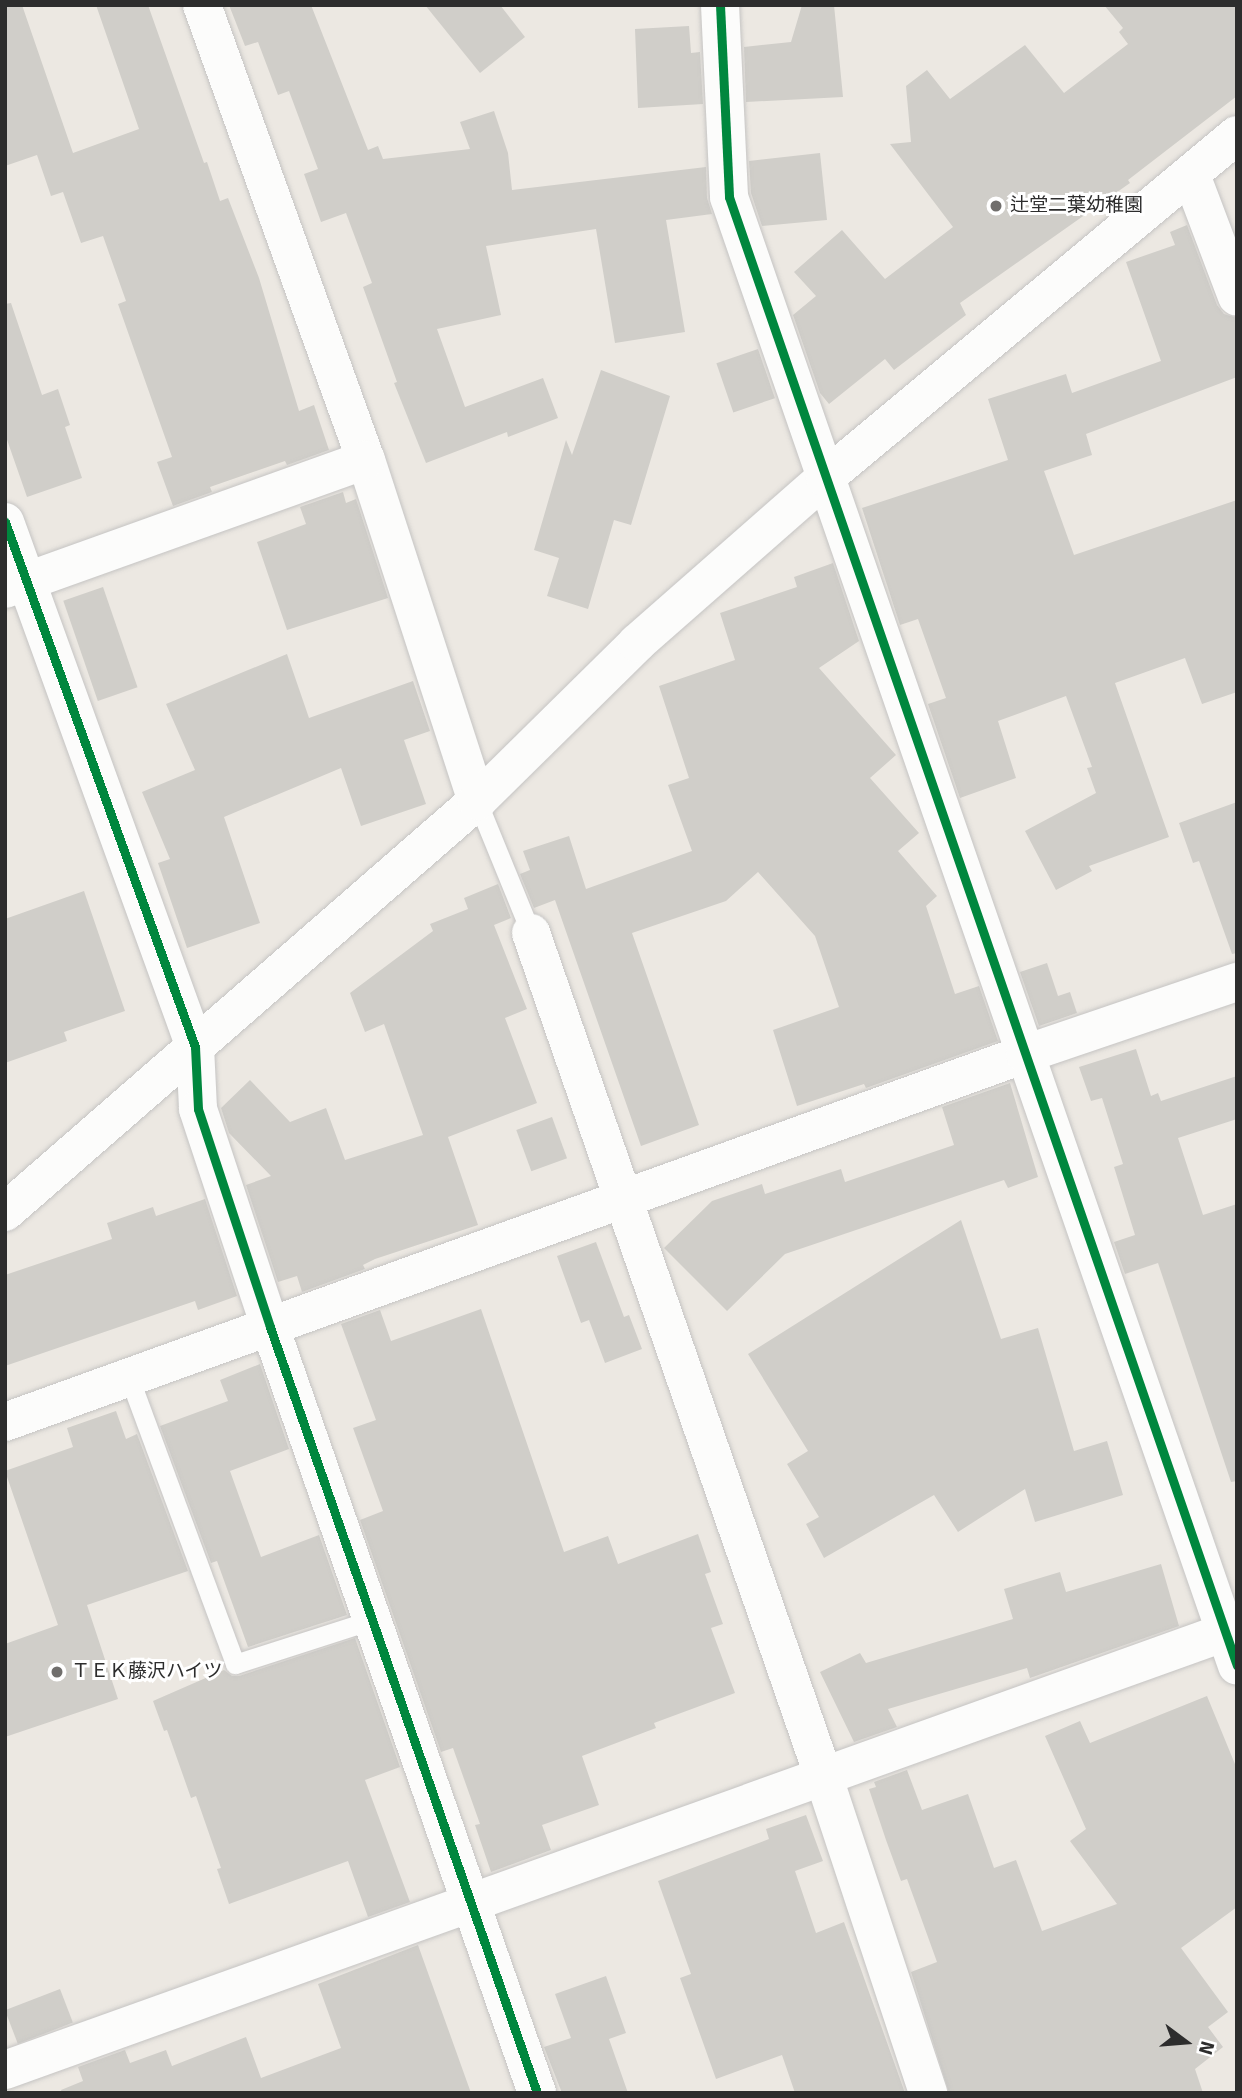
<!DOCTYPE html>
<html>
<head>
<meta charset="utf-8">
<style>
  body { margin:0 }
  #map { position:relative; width:1242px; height:2098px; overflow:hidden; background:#ece8e2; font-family:Signika,"Noto Sans JP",sans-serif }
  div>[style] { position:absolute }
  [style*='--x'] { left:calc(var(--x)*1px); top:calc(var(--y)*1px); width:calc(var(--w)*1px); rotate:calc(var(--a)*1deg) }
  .building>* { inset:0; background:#d0cec9; transform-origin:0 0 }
  .roads { filter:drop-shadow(0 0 2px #c5c4c3) drop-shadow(0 0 2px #c5c4c3) }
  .service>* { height:19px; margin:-9.5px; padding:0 9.5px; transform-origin:9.5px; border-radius:9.5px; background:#fcfcfb }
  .minor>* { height:38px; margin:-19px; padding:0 19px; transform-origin:19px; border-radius:19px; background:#fcfcfb }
  .tertiary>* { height:38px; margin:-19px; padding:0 19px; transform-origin:19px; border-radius:19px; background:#fcfcfb }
  .cycleway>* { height:9px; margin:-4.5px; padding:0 4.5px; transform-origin:4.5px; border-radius:4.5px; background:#00873e }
  .dots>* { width:19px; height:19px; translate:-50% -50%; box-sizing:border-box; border:4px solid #fff; border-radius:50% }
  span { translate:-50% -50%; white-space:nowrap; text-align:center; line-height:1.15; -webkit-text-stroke:6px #fff; paint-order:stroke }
  .poi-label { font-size:19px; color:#2d2d2d }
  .left { translate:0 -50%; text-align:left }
  .frame { position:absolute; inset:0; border:7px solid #2d2d2d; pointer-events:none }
  .north { position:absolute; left:1151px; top:2007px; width:70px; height:70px; -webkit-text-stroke:5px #fff; paint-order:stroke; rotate:106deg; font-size:19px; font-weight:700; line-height:28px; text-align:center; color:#2d2d2d }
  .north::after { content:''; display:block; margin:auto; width:24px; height:32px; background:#2d2d2d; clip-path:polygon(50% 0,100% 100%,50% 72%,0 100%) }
</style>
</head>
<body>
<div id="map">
  <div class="building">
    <div style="clip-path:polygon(5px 5px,22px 5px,73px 153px,139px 129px,96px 5px,148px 5px,204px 163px,207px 162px,220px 201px,228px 198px,259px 278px,299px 411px,314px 405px,329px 450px,287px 465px,285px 461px,210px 487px,212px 492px,173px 506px,157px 462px,172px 457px,118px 304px,126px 301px,103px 236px,81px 243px,63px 192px,51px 196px,37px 155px,5px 166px)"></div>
    <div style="clip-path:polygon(229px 5px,311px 5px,368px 150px,378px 146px,383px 159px,470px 149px,460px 122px,494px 111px,508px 153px,512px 190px,706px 167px,707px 198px,712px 214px,666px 220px,685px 332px,615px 343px,596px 229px,486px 246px,501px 315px,437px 329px,465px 407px,543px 378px,558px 418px,508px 437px,507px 432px,426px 463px,394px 383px,397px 382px,363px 287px,372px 283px,346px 213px,321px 222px,304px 174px,318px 169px,289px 91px,278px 95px,258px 42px,245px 46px)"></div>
    <div style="clip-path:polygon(425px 5px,500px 5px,525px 37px,480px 73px)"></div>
    <div style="clip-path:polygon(802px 5px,834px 5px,843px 97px,746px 102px,744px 47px,791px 42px)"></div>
    <div style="clip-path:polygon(1104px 5px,1237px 5px,1237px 96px,1128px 180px,1130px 183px,960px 303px,966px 315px,894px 370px,885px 359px,829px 404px,820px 393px,793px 315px,816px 296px,794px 272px,842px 230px,885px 279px,953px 227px,890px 144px,911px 142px,906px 86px,927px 70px,950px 99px,1025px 45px,1064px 93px,1128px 44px,1119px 32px,1123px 28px)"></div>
    <div style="clip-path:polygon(689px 26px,691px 53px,700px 52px,703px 104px,638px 108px,635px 29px)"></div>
    <div style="clip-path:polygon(820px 153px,827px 220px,762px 226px,751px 193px,749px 161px)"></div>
    <div style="clip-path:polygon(1187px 225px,1217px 305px,1224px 314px,1237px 318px,1237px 377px,1086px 434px,1092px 455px,1044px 471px,1074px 555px,1237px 500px,1237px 692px,1202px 704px,1185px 658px,1115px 683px,1169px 837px,1089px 866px,1092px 871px,1056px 890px,1025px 831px,1096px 793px,1087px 768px,1092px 767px,1066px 696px,998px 721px,1016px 778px,960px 798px,928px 704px,946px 698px,918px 619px,900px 625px,862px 508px,1008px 460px,988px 399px,1066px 374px,1072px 393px,1161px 361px,1126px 262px,1175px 245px,1170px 232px)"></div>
    <div style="clip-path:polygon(11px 303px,42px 395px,58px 389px,70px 425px,65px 427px,82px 478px,27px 497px,5px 434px,5px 304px)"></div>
    <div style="left:758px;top:349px;width:52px;height:44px;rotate:71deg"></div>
    <div style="clip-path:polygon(601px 370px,670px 396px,631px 525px,614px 520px,588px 609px,547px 596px,559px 558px,534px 550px,566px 440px,572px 455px)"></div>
    <div style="clip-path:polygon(343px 492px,346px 503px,356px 499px,388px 598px,287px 630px,257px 542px,306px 524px,300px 507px)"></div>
    <div style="clip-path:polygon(833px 563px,859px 641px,819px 668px,896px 755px,870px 778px,919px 833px,898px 851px,937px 896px,926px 906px,955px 994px,979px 986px,998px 1041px,866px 1088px,864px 1084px,797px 1106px,773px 1030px,839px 1007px,815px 936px,758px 872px,726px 901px,632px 933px,699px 1125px,641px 1146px,555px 900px,534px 908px,520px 874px,530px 870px,523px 851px,569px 836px,586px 889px,692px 851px,668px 785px,689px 778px,659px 686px,735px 660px,720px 613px,797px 587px,794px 577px)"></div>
    <div style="left:103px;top:587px;width:106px;height:42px;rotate:71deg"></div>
    <div style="clip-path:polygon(287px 654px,309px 718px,413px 681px,430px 731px,404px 740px,426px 804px,361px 826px,341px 768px,224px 817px,260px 923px,187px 948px,158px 863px,170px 859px,142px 792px,195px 770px,166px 704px)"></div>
    <div style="clip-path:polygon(1237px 802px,1237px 953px,1232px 954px,1199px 861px,1193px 863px,1179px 823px)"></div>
    <div style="clip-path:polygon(498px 884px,511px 918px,494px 925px,527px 1009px,505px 1018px,537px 1103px,448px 1137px,478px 1225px,375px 1259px,363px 1265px,365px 1269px,302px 1292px,297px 1276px,278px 1282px,246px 1185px,271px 1176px,229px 1133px,221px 1108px,250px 1080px,290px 1122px,326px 1108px,345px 1160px,423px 1135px,384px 1024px,365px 1032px,350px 993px,433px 931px,430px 924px,468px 909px,464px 898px)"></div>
    <div style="clip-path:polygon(84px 891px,125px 1011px,64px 1032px,67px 1041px,5px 1063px,5px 919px)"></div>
    <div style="clip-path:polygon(1047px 963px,1058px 996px,1070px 992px,1077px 1013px,1039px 1026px,1020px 972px)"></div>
    <div style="clip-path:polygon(1136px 1049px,1151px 1096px,1158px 1093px,1161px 1101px,1237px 1076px,1237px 1119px,1178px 1138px,1203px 1215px,1237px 1204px,1237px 1481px,1231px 1482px,1158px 1263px,1125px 1274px,1114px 1242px,1135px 1235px,1114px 1167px,1123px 1164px,1102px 1098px,1091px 1101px,1079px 1067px)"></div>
    <div style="clip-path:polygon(1010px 1083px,1038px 1177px,1008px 1188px,1004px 1180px,785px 1254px,727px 1311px,664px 1248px,712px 1201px,762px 1184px,765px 1194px,841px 1169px,845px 1182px,954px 1145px,942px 1107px)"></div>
    <div style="left:552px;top:1117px;width:44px;height:38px;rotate:70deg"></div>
    <div style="clip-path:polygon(205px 1199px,237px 1296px,198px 1310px,195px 1301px,5px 1366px,5px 1275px,112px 1239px,107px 1223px,153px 1207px,156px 1216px)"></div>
    <div style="clip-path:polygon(961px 1220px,1001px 1339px,1038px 1328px,1074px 1451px,1107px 1441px,1123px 1495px,1035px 1522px,1025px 1489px,958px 1532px,934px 1495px,824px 1558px,806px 1524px,819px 1517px,787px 1464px,808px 1451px,748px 1354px)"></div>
    <div style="clip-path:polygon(596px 1242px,624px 1317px,629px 1315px,642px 1349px,605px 1363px,589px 1320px,581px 1323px,557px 1256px)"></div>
    <div style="clip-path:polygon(481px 1309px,564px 1552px,608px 1536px,618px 1564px,698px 1534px,711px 1572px,705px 1574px,723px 1624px,711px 1628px,735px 1693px,654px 1723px,656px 1728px,582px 1756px,599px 1805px,542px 1825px,551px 1850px,491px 1872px,475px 1825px,480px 1824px,453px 1748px,441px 1752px,360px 1520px,383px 1511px,353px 1428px,376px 1420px,341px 1324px,380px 1310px,391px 1341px)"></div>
    <div style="clip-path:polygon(260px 1364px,289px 1449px,230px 1471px,261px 1557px,319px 1535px,347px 1615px,248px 1647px,217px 1561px,211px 1563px,160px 1426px,228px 1401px,220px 1380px)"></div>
    <div style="clip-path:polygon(116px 1411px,126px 1439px,137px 1434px,188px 1571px,87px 1605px,118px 1699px,5px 1737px,5px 1644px,58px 1625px,5px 1471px,73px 1447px,67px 1428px)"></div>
    <div style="clip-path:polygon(1161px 1564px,1179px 1626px,1030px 1678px,1027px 1668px,888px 1709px,897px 1727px,854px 1742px,820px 1672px,860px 1653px,866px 1663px,1013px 1619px,1004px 1589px,1060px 1572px,1066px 1592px)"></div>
    <div style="clip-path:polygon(355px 1638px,400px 1767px,365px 1780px,410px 1902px,368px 1917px,348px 1861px,229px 1904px,217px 1869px,221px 1868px,196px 1796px,191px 1798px,167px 1730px,164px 1731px,153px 1701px,224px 1670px,232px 1676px,239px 1676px)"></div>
    <div style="clip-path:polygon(1207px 1696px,1237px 1769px,1237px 1907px,1181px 1948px,1228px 2012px,1208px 2027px,1223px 2047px,1195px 2069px,1203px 2093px,949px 2093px,911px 1972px,937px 1962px,907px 1879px,901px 1881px,886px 1840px,869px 1789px,876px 1787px,874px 1782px,907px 1770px,922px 1810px,968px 1794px,994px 1868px,1016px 1860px,1042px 1931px,1117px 1904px,1070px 1841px,1086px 1829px,1045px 1736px,1080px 1721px,1090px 1743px)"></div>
    <div style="clip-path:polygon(806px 1815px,823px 1861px,795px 1871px,816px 1933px,844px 1922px,905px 2093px,795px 2093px,782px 2055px,716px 2079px,680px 1978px,691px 1974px,658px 1881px,769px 1839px,766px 1829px)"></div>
    <div style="clip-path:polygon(418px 1945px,471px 2093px,62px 2093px,61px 2090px,83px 2081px,78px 2067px,125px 2050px,130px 2063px,166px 2050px,172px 2066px,246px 2037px,261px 2078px,341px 2048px,318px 1984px)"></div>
    <div style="clip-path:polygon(606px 1976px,626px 2033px,609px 2039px,628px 2093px,562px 2093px,544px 2047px,571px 2038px,555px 1994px)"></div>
    <div style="left:60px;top:1989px;width:36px;height:59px;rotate:69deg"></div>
  </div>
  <div class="roads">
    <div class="service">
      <div style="--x:477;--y:801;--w:143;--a:67.8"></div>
      <div style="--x:129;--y:1377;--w:306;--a:69.7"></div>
      <div style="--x:235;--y:1664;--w:144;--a:-17.8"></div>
    </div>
    <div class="minor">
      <div style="--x:202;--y:5;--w:484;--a:70.2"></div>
      <div style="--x:366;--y:460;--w:359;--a:72"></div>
      <div style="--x:720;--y:5;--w:192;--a:87.3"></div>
      <div style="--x:729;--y:197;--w:1554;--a:70.92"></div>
      <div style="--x:1191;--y:175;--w:130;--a:69.3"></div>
      <div style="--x:5;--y:522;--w:558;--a:70.1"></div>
      <div style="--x:195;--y:1047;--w:62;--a:87.2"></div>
      <div style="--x:198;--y:1109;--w:230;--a:71.7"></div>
      <div style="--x:270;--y:1327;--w:811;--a:70.78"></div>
      <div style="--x:5;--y:589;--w:383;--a:-19.7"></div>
      <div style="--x:531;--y:933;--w:891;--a:70.87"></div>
      <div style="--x:823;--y:1775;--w:335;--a:71.7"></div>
      <div style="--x:5;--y:1422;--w:1084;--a:-19.84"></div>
      <div style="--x:1025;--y:1054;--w:224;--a:-18.8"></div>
      <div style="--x:5;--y:2070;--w:1309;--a:-19.74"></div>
    </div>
    <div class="tertiary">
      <div style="--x:5;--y:1212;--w:626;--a:-41.05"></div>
      <div style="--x:477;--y:801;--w:225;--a:-44.6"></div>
      <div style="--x:637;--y:643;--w:250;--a:-41.3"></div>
      <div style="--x:825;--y:478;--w:536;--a:-39.78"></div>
    </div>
  </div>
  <div class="cycleway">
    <div style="--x:720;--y:5;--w:192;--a:87.3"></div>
    <div style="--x:729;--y:197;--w:1554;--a:70.92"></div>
    <div style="--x:5;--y:522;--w:558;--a:70.1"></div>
    <div style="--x:195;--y:1047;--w:62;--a:87.2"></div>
    <div style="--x:198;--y:1109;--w:230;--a:71.7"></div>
    <div style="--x:270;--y:1327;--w:811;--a:70.78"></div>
  </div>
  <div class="dots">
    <div style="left:996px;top:206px;background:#706e6c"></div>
    <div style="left:57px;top:1672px;background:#706e6c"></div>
  </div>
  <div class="poi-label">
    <span class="left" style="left:1010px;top:206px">辻堂二葉幼稚園</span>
    <span class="left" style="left:71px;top:1672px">ＴＥＫ藤沢ハイツ</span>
  </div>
  <div class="frame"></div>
  <div class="north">N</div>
</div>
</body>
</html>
